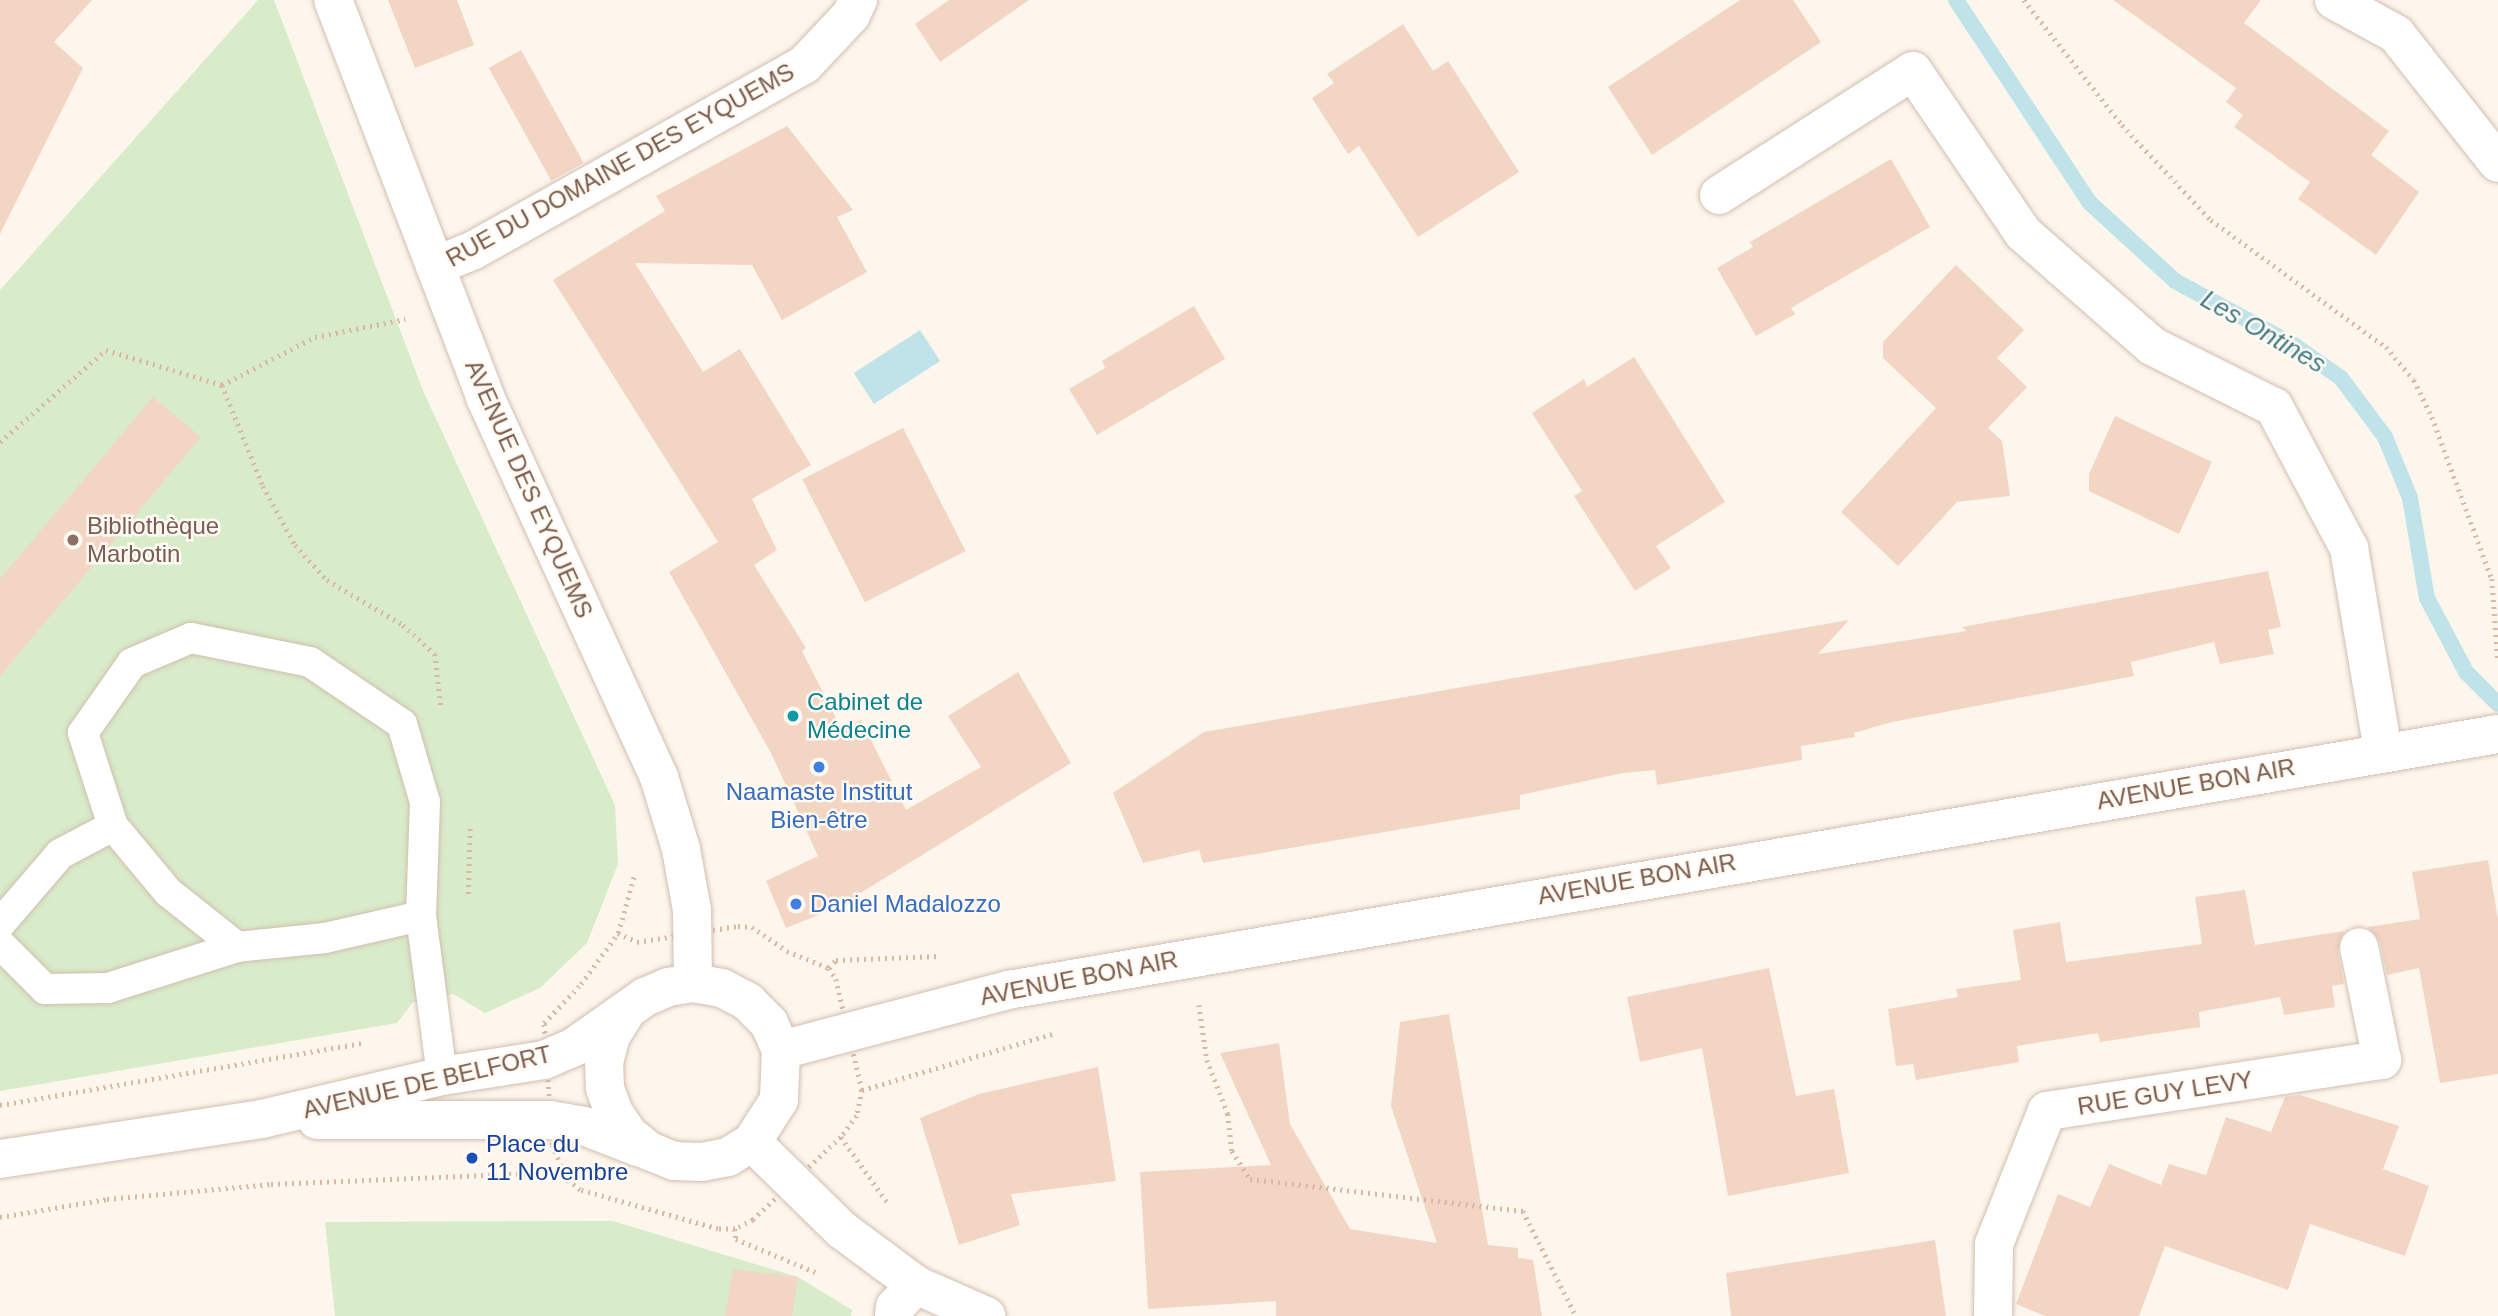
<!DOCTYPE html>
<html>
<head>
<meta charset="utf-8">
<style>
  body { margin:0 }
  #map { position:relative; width:2498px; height:1316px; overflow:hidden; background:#fdf6ec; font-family:Helvetica,sans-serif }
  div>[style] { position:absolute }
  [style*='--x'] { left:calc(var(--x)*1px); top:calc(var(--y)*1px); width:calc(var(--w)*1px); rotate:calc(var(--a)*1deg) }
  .green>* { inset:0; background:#d8ecc9 }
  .water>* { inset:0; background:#bfe3e8; transform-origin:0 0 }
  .stream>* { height:16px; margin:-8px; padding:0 8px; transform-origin:8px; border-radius:8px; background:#bfe3e8 }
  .building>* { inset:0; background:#f3d5c3; transform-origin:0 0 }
  .path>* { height:4.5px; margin-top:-2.25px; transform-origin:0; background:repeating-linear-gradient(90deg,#d9b8a5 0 2px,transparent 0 7px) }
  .roads { filter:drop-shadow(0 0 2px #d1beb0) drop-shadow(0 0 2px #d1beb0) }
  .lane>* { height:30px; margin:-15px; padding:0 15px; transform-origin:15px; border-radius:15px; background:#fff }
  .street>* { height:38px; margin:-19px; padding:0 19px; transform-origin:19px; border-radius:19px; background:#fff }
  .secondary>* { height:38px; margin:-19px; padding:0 19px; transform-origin:19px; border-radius:19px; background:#fff }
  .dots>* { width:19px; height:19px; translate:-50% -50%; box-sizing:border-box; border:4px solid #fffaf3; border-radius:50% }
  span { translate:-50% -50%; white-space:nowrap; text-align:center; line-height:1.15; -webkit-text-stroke:5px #fffaf3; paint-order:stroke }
  .street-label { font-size:24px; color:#7a5c4d }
  .education-label { font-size:24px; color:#785e54 }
  .left { translate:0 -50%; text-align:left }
  .culture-label { font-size:24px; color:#0d838f }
  .shop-label { font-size:24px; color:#366cbe }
  .transit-label { font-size:24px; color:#164399 }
  .water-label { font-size:26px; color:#437c86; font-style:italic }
</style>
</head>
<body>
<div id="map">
  <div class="green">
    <div style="clip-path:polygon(258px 0,274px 0,424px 393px,615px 805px,618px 864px,587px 943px,540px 988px,485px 1013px,453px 994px,413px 1002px,397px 1023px,0 1091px,0 290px)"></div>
    <div style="clip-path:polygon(613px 1221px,798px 1277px,852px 1310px,851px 1316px,335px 1316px,325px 1222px)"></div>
  </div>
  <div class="water">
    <div style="left:920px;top:330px;width:37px;height:79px;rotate:57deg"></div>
  </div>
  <div class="stream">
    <div style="--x:1956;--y:0;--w:243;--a:56.6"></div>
    <div style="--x:2090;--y:203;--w:115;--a:42.5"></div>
    <div style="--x:2175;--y:281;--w:135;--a:28.3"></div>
    <div style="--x:2294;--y:345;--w:57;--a:35.1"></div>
    <div style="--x:2341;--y:378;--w:74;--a:53.3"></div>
    <div style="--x:2385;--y:437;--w:66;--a:67.7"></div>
    <div style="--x:2410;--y:498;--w:101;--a:80.4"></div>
    <div style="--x:2427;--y:598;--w:84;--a:62.2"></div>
    <div style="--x:2466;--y:672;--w:45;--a:45"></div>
  </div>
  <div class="building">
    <div style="clip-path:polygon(0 0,92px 0,54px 42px,83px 68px,0 234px)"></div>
    <div style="clip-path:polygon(388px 0,457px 0,474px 45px,415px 68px)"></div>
    <div style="clip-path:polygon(949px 0,1029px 0,940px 62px,915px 24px)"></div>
    <div style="clip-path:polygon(1740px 0,1793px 0,1821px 42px,1652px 155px,1608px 87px)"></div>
    <div style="clip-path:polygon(2113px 0,2261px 0,2244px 23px,2389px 131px,2371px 155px,2419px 192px,2376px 255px,2298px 199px,2310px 182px,2234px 127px,2243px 115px,2226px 102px,2236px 88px)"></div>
    <div style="clip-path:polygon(1403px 24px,1433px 71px,1448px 61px,1519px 172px,1418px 237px,1359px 146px,1348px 154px,1312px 98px,1334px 83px,1327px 74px)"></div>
    <div style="left:521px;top:50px;width:129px;height:37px;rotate:61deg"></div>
    <div style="clip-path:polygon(787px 126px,853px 210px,837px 217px,867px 272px,782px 320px,752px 265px,635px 263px,703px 372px,740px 349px,811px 465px,752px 499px,777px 550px,754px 565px,806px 648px,802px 651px,842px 730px,861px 720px,906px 810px,981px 767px,948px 716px,1018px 672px,1071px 763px,838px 907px,786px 928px,766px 881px,818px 856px,772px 755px,669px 572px,718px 542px,553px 280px,665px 211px,656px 196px)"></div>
    <div style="clip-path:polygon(1891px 159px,1930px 227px,1791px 308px,1795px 314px,1756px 336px,1717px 268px,1753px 247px,1750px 242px)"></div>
    <div style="clip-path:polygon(1956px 265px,2024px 330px,1997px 358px,2027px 387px,1988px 428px,2002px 441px,2010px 496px,1957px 502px,1898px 566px,1841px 512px,1936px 408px,1883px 358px,1883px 342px)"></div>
    <div style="clip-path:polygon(1194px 306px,1225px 359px,1097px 435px,1069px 389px,1105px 368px,1102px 361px)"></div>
    <div style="clip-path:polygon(1634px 357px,1725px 502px,1656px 546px,1671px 568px,1635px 591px,1574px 496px,1582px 491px,1532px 413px,1584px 379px,1587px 387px)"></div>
    <div style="clip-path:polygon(153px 397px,201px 437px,0 676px,0 579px)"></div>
    <div style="clip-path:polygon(2115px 416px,2212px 462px,2179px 534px,2089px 491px,2089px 474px)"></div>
    <div style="left:903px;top:428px;width:138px;height:113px;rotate:63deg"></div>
    <div style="clip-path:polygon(2268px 571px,2281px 627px,2268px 630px,2274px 654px,2220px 664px,2214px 642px,2131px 662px,2134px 676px,1892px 722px,1854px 733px,1855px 737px,1801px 746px,1802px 760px,1657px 785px,1655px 770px,1623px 773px,1520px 795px,1520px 809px,1203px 863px,1199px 850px,1143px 863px,1113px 793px,1204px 732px,1849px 620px,1818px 654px,1967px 631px,1962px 627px)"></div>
    <div style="clip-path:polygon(2488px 860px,2498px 919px,2498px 1074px,2440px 1083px,2419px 968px,2387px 975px,2380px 942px,2368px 927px,2420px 919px,2412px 872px)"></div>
    <div style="clip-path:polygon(2245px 890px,2255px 945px,2344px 931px,2338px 951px,2344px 984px,2332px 986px,2335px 1007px,2284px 1015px,2280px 997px,2199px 1012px,2200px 1027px,2100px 1042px,2098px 1033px,2017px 1046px,2019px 1062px,1916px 1080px,1913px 1064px,1896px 1066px,1888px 1009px,1958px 997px,1956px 989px,2021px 980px,2013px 930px,2060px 922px,2066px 962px,2202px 944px,2195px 897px)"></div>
    <div style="clip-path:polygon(1769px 968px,1796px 1096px,1834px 1089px,1849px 1173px,1728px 1196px,1702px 1048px,1640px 1062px,1627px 997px)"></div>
    <div style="clip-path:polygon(1449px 1014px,1488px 1245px,1518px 1248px,1518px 1258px,1533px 1260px,1542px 1316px,1276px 1316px,1276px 1301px,1148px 1309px,1140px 1172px,1271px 1165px,1220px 1053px,1279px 1043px,1290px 1124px,1350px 1229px,1437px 1243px,1391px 1106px,1400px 1022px)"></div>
    <div style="clip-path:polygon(1098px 1067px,1116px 1181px,1011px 1194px,1020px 1225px,959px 1245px,920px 1118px,979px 1094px)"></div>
    <div style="clip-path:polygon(2300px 1095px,2399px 1126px,2383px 1169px,2429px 1186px,2405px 1256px,2310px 1224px,2288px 1290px,2165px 1246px,2139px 1316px,2045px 1316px,2016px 1304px,2058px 1194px,2090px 1207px,2109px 1164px,2161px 1185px,2169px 1164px,2206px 1175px,2226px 1117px,2271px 1132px,2285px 1097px)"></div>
    <div style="clip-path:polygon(1935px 1240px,1946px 1316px,1731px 1316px,1726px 1273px)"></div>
    <div style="clip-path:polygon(733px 1269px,798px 1277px,792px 1316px,725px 1316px)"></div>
  </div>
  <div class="path">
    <div style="--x:2024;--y:0;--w:159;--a:51.9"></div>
    <div style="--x:2122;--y:125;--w:130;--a:46.9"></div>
    <div style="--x:2211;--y:220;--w:216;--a:36"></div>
    <div style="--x:2386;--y:347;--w:43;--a:49.7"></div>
    <div style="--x:2414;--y:380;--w:41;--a:64.1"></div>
    <div style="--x:2432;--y:417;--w:173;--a:69.7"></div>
    <div style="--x:2492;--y:579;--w:82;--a:85.8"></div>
    <div style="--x:222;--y:385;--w:109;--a:67.9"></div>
    <div style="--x:263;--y:486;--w:67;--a:61.5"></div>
    <div style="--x:295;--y:545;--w:47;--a:47.6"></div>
    <div style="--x:327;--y:580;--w:88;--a:30.6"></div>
    <div style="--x:403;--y:625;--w:43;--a:42.2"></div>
    <div style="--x:435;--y:654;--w:52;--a:83.4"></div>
    <div style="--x:0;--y:442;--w:140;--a:-41"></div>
    <div style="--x:106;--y:350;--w:121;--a:16.8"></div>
    <div style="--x:222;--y:385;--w:105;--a:-27.3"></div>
    <div style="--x:315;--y:337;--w:92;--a:-11.3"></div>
    <div style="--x:468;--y:894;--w:68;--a:-88.3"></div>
    <div style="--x:738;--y:926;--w:14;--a:4"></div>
    <div style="--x:752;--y:927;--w:42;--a:34.4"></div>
    <div style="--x:787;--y:951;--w:45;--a:22"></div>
    <div style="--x:829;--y:968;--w:13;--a:58"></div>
    <div style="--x:836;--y:979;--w:114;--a:76.8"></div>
    <div style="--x:862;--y:1090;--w:26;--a:101"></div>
    <div style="--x:857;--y:1116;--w:26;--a:127"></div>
    <div style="--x:841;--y:1137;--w:121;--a:136.7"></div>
    <div style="--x:753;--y:1220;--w:20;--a:153"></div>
    <div style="--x:735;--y:1229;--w:17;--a:180"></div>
    <div style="--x:718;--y:1229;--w:143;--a:-164.2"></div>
    <div style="--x:580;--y:1190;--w:18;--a:-142"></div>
    <div style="--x:566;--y:1179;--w:37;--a:-112"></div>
    <div style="--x:552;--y:1145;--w:122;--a:-93.8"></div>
    <div style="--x:544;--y:1023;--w:54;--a:-46.5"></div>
    <div style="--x:581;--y:984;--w:63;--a:-54"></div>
    <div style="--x:618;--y:933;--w:21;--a:25"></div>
    <div style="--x:637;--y:942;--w:102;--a:-9"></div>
    <div style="--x:618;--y:933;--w:62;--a:-74.2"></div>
    <div style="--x:829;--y:968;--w:11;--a:-49"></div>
    <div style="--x:836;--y:960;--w:103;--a:-2.2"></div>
    <div style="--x:1199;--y:1005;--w:56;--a:81.7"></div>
    <div style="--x:1207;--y:1060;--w:58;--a:68.7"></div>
    <div style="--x:1228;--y:1114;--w:37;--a:84"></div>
    <div style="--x:1232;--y:1151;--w:33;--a:57"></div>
    <div style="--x:1250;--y:1179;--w:275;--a:6.7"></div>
    <div style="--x:1523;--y:1211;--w:118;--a:63.2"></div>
    <div style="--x:862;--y:1090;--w:202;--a:-16.4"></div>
    <div style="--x:0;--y:1105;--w:369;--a:-9.7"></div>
    <div style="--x:841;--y:1137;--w:80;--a:54.7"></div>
    <div style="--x:0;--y:1217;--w:109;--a:-9.5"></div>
    <div style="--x:107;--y:1199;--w:165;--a:-5.2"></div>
    <div style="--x:271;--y:1184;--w:265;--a:-2.4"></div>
    <div style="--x:536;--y:1173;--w:10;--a:-24"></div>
    <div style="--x:735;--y:1229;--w:10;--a:84"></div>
    <div style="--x:736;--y:1239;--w:86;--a:22.7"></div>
  </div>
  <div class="roads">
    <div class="lane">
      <div style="--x:421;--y:916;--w:98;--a:167.1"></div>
      <div style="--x:325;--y:938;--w:88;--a:174.2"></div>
      <div style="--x:237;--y:947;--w:88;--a:-141.4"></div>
      <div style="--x:168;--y:892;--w:86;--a:-129.8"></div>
      <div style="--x:113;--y:826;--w:98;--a:-107.9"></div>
      <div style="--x:83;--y:733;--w:85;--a:-55"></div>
      <div style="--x:132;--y:663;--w:64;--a:-23"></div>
      <div style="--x:191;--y:638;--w:121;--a:11.4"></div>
      <div style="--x:310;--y:662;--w:111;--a:34"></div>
      <div style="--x:402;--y:724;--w:81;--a:73.6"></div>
      <div style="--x:425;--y:802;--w:114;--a:92"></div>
      <div style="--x:421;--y:916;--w:161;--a:82.5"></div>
      <div style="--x:0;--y:924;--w:92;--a:-49.4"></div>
      <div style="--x:60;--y:854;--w:60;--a:-27.8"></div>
      <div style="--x:0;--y:944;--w:64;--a:45"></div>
      <div style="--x:45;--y:989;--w:63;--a:-0.9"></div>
      <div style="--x:108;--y:988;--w:135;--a:-17.6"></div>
    </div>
    <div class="street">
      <div style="--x:2334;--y:0;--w:71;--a:28.7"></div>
      <div style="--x:2396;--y:34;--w:164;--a:51.7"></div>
      <div style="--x:1719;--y:195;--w:230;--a:-32.6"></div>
      <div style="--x:1913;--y:71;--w:196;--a:55.8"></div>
      <div style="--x:2023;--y:233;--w:171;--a:41.2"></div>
      <div style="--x:2152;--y:346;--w:136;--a:26.6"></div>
      <div style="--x:2274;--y:407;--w:160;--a:62"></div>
      <div style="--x:2349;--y:548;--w:207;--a:80.5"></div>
      <div style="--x:435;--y:266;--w:42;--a:-22.3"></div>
      <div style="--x:474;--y:250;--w:378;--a:-29.3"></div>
      <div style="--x:804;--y:65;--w:69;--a:-46.8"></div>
      <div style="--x:851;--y:15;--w:17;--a:-65"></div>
      <div style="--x:752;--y:1142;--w:126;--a:44.4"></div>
      <div style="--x:842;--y:1230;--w:92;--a:36.6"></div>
      <div style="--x:916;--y:1285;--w:77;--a:23.9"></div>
      <div style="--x:894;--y:1316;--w:9;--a:-84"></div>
      <div style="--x:895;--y:1307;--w:30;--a:-46"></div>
      <div style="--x:1993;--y:1316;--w:72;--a:-89.2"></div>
      <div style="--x:1994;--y:1244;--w:143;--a:-68.3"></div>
      <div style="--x:2047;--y:1111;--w:339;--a:-8.7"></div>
      <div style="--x:2382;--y:1060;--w:115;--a:-101.5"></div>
    </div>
    <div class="secondary">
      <div style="--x:333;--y:0;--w:425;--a:69"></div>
      <div style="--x:485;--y:397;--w:418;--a:65.4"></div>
      <div style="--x:659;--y:777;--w:75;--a:73"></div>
      <div style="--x:681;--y:849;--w:62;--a:79.8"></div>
      <div style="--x:692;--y:910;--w:73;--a:89.2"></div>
      <div style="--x:781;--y:1050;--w:235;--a:-14.8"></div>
      <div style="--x:1008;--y:990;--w:1512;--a:-9.75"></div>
      <div style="--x:317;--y:1120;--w:233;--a:0"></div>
      <div style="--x:550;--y:1120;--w:35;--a:10"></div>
      <div style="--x:584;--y:1126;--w:60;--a:21.4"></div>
      <div style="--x:0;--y:1159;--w:265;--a:-8.7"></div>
      <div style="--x:262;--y:1119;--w:185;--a:-13.4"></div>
      <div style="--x:442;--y:1076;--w:103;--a:-8.9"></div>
      <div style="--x:544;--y:1060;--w:33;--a:-23"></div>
      <div style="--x:574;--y:1047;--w:87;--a:-35.2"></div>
      <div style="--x:645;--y:997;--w:25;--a:-23"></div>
      <div style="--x:668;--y:987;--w:25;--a:-9"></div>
      <div style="--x:693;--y:983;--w:29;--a:10"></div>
      <div style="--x:722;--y:988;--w:30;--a:28"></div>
      <div style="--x:748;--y:1002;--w:30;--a:45"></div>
      <div style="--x:769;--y:1023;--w:30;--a:66"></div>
      <div style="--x:781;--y:1050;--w:50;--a:92.3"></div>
      <div style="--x:779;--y:1100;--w:50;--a:122.7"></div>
      <div style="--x:752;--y:1142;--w:28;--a:148"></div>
      <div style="--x:728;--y:1157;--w:26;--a:169"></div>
      <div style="--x:702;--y:1162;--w:28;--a:-178"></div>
      <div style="--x:674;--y:1161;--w:27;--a:-158"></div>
      <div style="--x:649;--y:1151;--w:26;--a:-141"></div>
      <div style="--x:629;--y:1135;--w:27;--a:-124"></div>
      <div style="--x:614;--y:1113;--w:27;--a:-110"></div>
      <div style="--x:605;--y:1088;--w:26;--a:-92"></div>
      <div style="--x:604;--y:1062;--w:27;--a:-75"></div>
      <div style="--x:611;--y:1036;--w:26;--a:-58"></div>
    </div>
  </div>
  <div class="dots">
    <div style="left:73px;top:540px;background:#8d6e63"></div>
    <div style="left:793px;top:716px;background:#0f9aa8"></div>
    <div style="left:819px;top:767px;background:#3f7fe0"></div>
    <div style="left:796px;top:904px;background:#3f7fe0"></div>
    <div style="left:472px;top:1158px;background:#1a4fb4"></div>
  </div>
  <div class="street-label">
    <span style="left:620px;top:165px;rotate:-29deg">RUE DU DOMAINE DES EYQUEMS</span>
    <span style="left:529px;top:489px;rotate:66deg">AVENUE DES EYQUEMS</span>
    <span style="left:2196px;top:784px;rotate:-10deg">AVENUE BON AIR</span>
    <span style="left:1637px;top:879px;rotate:-10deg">AVENUE BON AIR</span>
    <span style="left:1079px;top:978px;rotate:-11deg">AVENUE BON AIR</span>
    <span style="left:427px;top:1082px;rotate:-13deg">AVENUE DE BELFORT</span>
    <span style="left:2165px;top:1093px;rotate:-9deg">RUE GUY LEVY</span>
  </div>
  <div class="education-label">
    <span class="left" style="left:87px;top:540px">Bibliothèque<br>Marbotin</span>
  </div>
  <div class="culture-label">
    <span class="left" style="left:807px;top:716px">Cabinet de<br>Médecine</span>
  </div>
  <div class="shop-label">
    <span style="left:819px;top:806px">Naamaste Institut<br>Bien-être</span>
    <span class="left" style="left:810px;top:904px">Daniel Madalozzo</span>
  </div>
  <div class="transit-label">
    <span class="left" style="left:486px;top:1158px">Place du<br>11 Novembre</span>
  </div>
  <div class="water-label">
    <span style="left:2263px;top:332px;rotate:30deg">Les Ontines</span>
  </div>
</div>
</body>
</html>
